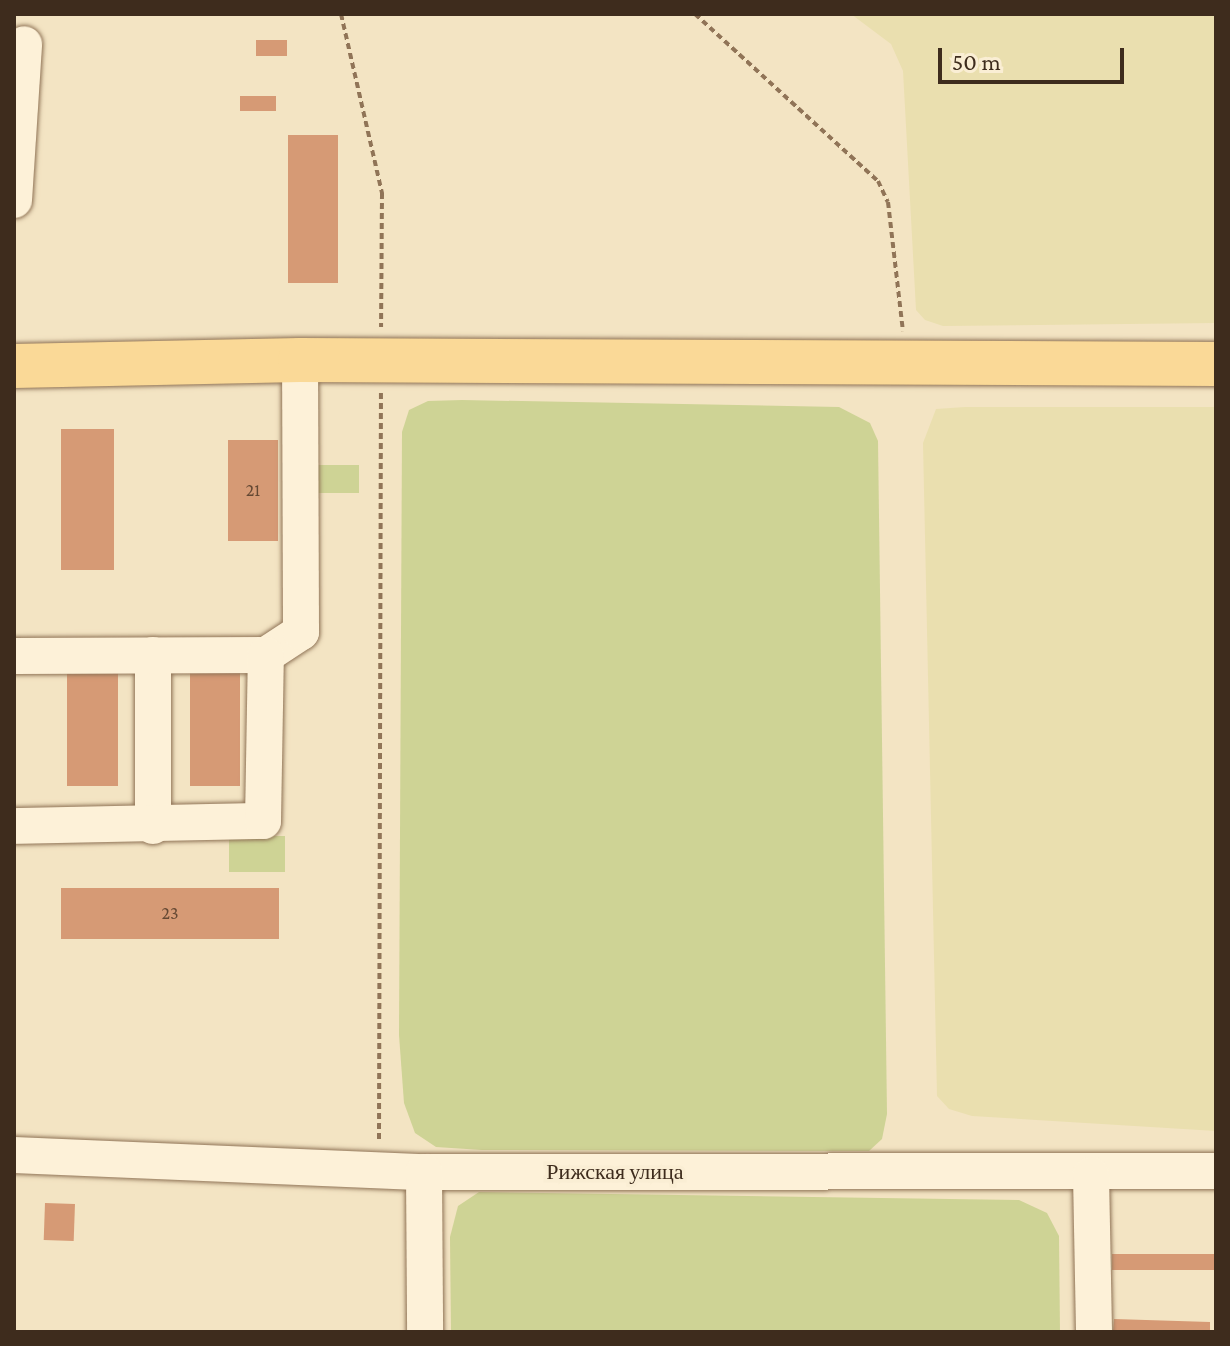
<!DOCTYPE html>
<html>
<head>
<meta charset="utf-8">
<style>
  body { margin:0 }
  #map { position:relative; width:1230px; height:1346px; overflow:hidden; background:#f3e4c3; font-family:"Crimson Pro",serif }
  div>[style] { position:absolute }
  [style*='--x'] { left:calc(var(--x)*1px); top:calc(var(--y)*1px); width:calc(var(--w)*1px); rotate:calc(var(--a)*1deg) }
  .farmland>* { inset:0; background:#eadfaf }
  .green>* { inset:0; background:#ced395; transform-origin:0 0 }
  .building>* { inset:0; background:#d69a75; transform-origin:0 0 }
  .path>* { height:4px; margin-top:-2px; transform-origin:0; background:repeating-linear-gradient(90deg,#907457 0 6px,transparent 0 10px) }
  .roads { filter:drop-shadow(0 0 2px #907457) drop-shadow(0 0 2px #907457) }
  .minor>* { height:36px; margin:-18px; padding:0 18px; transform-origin:18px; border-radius:18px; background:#fdf1d8 }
  .major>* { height:44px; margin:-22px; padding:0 22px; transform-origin:22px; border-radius:22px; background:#fad997 }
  span { translate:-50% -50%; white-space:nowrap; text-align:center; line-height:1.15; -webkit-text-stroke:7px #faeed4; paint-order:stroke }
  .number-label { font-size:18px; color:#644833 }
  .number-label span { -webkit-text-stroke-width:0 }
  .street-label { font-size:22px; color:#3e2c1d }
  .frame { position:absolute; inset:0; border:16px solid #3e2c1d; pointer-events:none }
  .scale { position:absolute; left:938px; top:48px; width:186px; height:36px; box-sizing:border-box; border:4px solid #3e2c1d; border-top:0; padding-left:10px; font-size:24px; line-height:28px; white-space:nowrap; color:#3e2c1d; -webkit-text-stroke:6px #faeed4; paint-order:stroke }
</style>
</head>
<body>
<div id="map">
  <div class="farmland">
    <div style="clip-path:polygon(851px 14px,1216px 14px,1216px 323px,943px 326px,925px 320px,916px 310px,903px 71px,891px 44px)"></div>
    <div style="clip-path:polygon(965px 407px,1216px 407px,1216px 1131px,972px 1116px,949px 1109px,937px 1096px,923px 443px,936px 409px)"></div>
  </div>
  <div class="green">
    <div style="clip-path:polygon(462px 400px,839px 407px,870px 423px,878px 441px,887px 1114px,882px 1139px,869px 1151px,482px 1150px,436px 1147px,415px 1133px,404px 1103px,399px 1035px,402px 432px,409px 410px,428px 401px)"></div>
    <div style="left:359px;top:465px;width:28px;height:42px;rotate:90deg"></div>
    <div style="left:229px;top:836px;width:56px;height:36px"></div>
    <div style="clip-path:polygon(479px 1192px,1019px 1200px,1047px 1213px,1059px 1236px,1060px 1332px,451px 1332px,450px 1237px,458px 1206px)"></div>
  </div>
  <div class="building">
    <div style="left:256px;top:40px;width:31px;height:16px"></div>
    <div style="left:240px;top:96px;width:36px;height:15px"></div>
    <div style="left:288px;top:135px;width:50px;height:148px"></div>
    <div style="left:61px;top:429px;width:53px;height:141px"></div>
    <div style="left:228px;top:440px;width:50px;height:101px"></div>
    <div style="left:190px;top:670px;width:50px;height:116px"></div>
    <div style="left:67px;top:672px;width:51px;height:114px"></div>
    <div style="left:61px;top:888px;width:218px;height:51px"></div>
    <div style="left:45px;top:1203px;width:30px;height:37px;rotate:2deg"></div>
    <div style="left:1216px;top:1254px;width:16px;height:104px;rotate:90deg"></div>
    <div style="clip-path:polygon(1114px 1319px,1210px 1322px,1210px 1332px,1113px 1332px)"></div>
  </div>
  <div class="path">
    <div style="--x:341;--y:14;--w:184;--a:77.1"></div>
    <div style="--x:382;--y:193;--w:134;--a:90.4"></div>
    <div style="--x:695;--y:14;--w:248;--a:42.4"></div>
    <div style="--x:878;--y:181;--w:23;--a:65"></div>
    <div style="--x:888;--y:202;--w:130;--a:83.4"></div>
    <div style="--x:379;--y:1139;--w:747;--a:-89.85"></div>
  </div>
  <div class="roads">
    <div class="minor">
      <div style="--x:14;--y:200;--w:156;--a:-86.3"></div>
      <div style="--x:153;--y:655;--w:171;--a:90"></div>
      <div style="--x:14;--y:656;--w:252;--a:-0.2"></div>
      <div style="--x:266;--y:655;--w:42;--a:-33.3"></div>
      <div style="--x:301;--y:632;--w:272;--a:-90.2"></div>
      <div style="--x:14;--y:826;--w:249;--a:-1.2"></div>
      <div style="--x:263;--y:821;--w:166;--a:-89"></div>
      <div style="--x:14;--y:1155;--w:410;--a:2.4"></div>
      <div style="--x:424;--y:1172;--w:792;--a:-0.07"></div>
      <div style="--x:424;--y:1172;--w:160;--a:89.6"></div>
      <div style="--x:1091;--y:1175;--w:157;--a:88.9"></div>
    </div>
    <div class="major">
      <div style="--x:14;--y:366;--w:286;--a:-1.2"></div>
      <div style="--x:300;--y:360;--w:916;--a:0.25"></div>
    </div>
  </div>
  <div class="number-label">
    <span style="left:253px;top:490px">21</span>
    <span style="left:170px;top:913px">23</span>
  </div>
  <div class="street-label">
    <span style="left:615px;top:1172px">Рижская улица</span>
  </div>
  <div class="frame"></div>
  <div class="scale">50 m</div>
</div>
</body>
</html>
